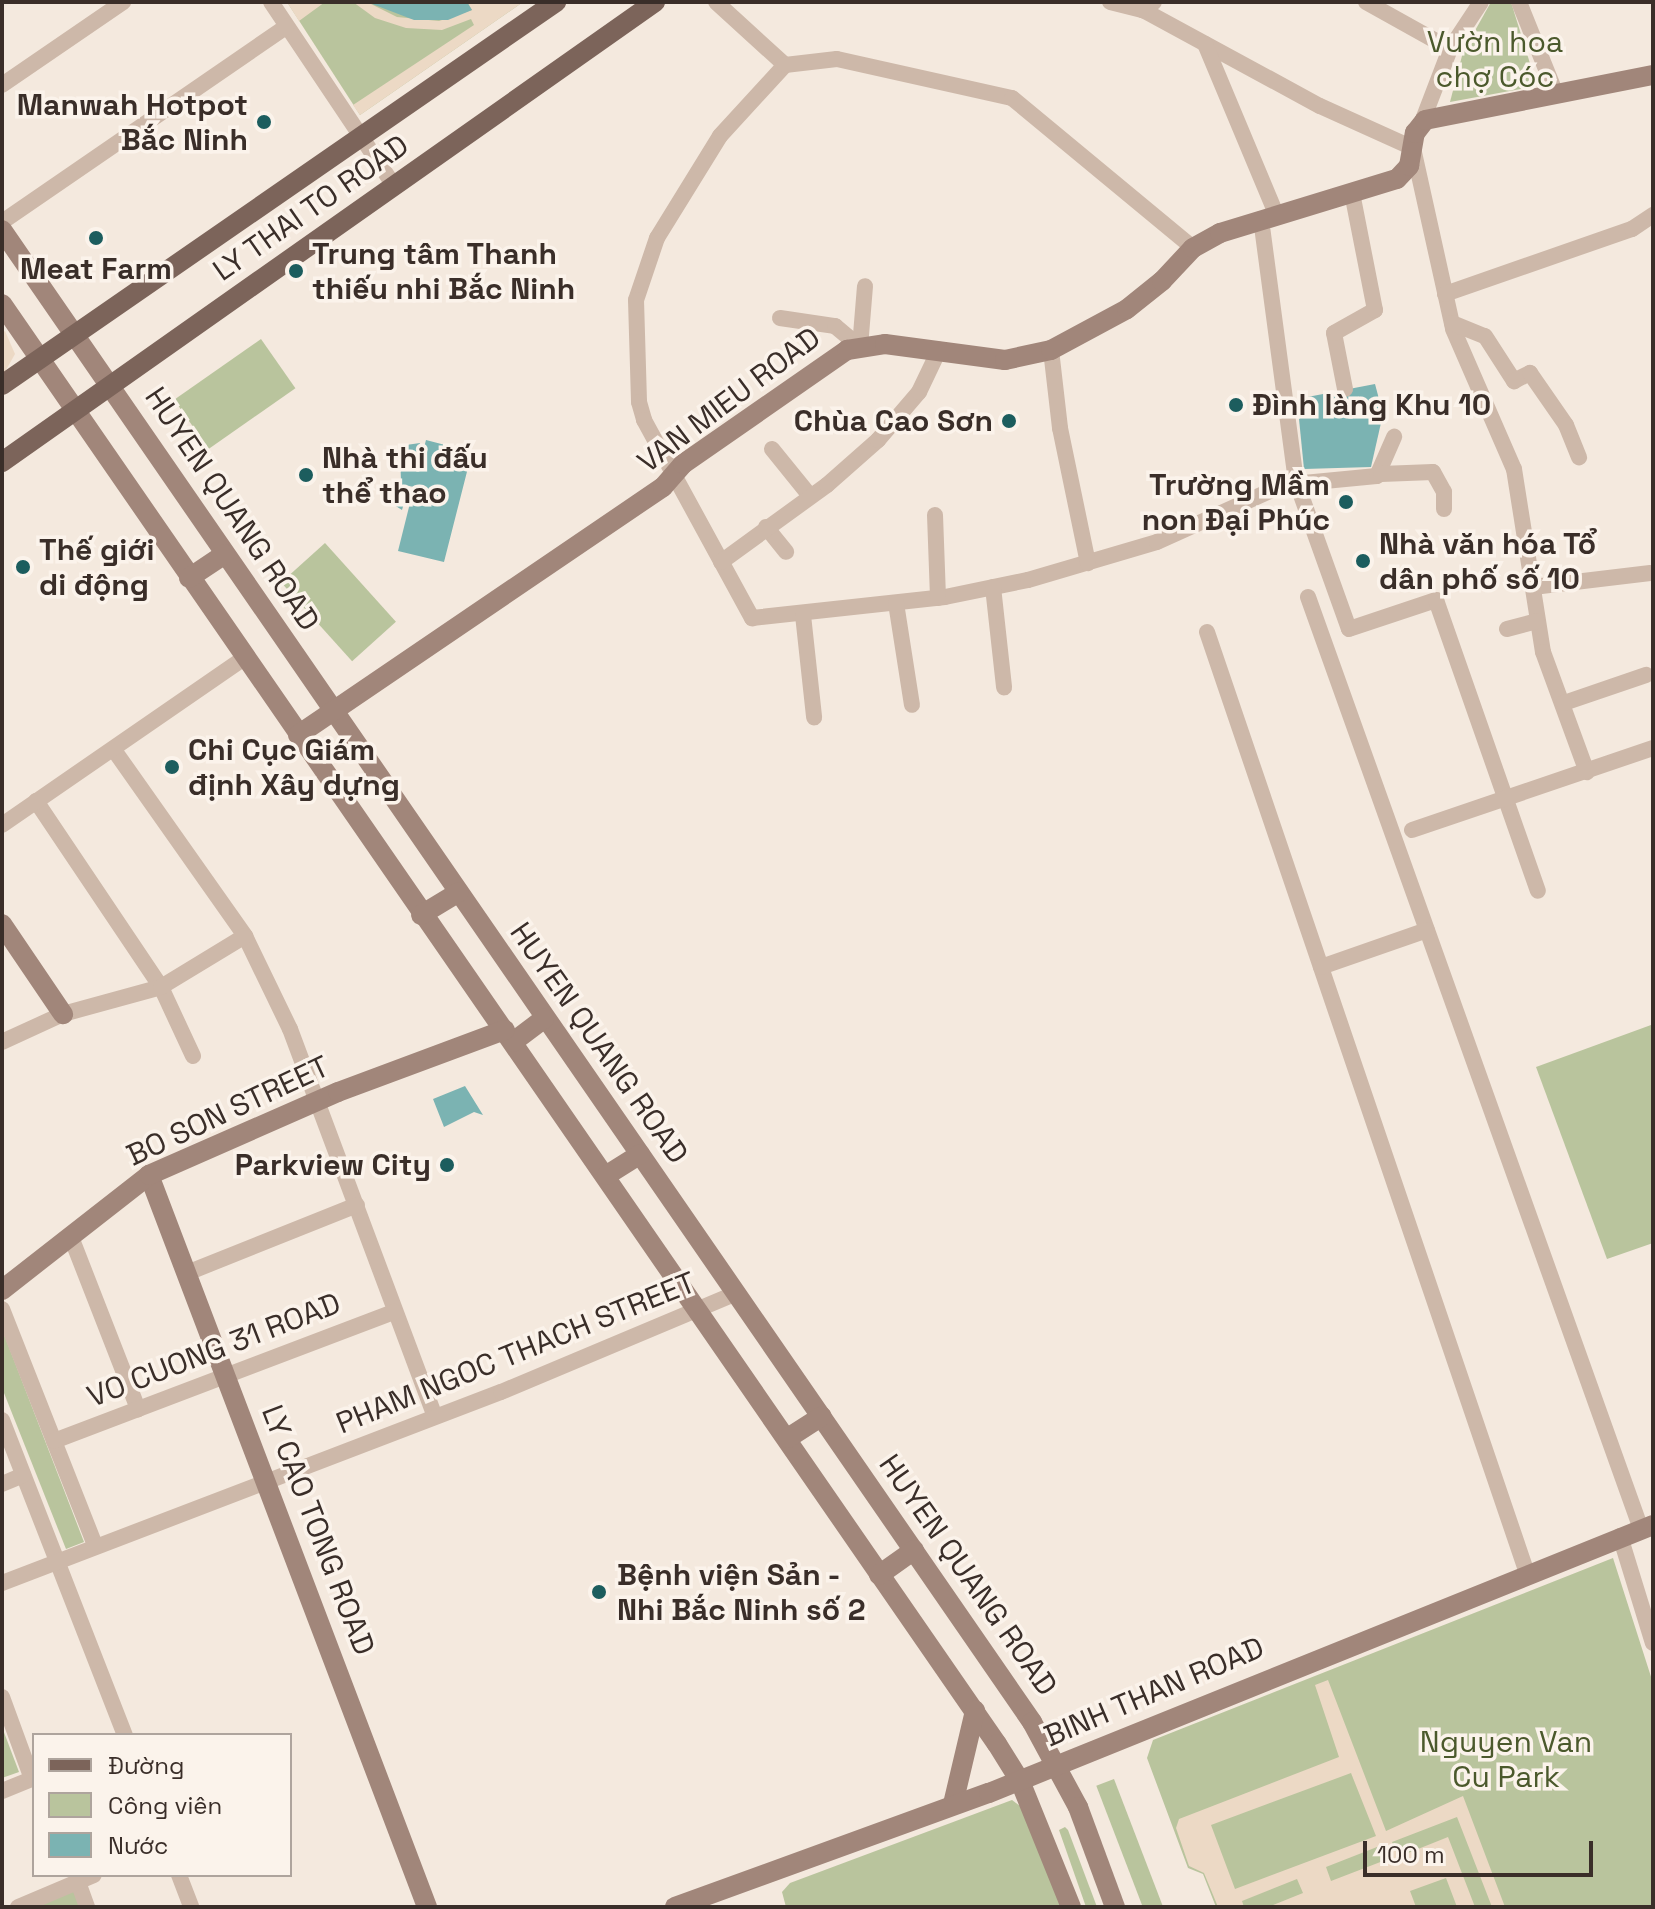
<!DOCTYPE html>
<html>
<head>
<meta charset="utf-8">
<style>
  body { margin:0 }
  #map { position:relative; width:1655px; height:1909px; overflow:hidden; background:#f4e9de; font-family:"Space Grotesk",sans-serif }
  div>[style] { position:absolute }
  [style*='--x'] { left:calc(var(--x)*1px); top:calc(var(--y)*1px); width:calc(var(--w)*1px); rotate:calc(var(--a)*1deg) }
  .green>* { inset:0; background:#b9c49d; transform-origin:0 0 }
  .plaza>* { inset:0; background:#ecd9c5 }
  .water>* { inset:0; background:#7bb3b2 }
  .street>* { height:16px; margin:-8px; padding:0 8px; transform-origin:8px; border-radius:8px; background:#cdb8a9 }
  .secondary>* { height:20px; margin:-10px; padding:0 10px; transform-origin:10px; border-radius:10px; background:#a1867a }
  .primary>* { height:20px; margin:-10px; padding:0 10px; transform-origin:10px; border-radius:10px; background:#7c645a }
  .dots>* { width:22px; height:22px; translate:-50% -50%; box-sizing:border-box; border:4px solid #fbf3eb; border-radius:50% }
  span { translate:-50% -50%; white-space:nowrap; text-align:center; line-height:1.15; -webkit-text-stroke:7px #fbf3eb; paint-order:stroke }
  .park-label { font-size:30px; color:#4b592c }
  .poi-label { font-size:30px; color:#3a2e29; font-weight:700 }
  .right { translate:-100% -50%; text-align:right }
  .left { translate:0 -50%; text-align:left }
  .street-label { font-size:30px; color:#3a2e29 }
  .frame { position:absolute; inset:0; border:4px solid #3a2e29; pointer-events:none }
  .legend { position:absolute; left:32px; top:1733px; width:260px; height:144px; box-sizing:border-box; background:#fbf3eb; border:2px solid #aea49d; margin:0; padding:10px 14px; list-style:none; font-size:24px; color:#3a2e29 }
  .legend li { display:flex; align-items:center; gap:16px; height:40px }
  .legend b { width:40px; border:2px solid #aea49d }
  .scale { position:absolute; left:1363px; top:1841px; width:230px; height:36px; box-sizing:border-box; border:4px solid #3a2e29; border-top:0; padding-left:10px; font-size:24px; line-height:28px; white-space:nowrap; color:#3a2e29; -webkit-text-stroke:6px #fbf3eb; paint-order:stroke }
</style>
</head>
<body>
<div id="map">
  <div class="green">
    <div style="clip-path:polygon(287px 2px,523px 2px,360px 115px)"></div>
    <div style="clip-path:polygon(1491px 2px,1511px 2px,1537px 86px,1450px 102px,1463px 52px)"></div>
    <div style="left:261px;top:339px;width:60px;height:106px;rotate:55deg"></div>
    <div style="left:325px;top:543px;width:106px;height:59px;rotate:48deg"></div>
    <div style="clip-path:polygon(1651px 1025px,1653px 1243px,1607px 1259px,1536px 1067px)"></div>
    <div style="clip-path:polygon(2px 1329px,84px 1542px,66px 1549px,2px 1388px)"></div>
    <div style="clip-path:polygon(1613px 1558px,1653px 1683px,1653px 1907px,1216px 1907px,1203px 1874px,1188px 1868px,1147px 1758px,1153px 1740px)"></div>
    <div style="clip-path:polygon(2px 1727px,19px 1772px,2px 1778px)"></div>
    <div style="left:1114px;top:1779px;width:136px;height:19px;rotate:69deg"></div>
    <div style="clip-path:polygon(1012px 1800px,1024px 1809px,1063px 1907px,786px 1907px,782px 1892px,790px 1883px)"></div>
    <div style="clip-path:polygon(1065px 1827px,1068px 1830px,1097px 1907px,1086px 1907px,1059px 1830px)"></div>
    <div style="clip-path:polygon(78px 1886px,86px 1907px,31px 1907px)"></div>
  </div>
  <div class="plaza">
    <div style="clip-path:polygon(287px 2px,301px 4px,325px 2px,299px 21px)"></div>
    <div style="clip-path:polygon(353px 2px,367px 2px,397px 17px,439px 21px,472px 10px,467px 2px,523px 2px,360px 115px,353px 105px,474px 25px,471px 19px,442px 30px,406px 28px,375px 18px)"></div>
    <div style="clip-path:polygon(5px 331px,15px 354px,2px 377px,2px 333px)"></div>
    <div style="clip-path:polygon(evenodd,1328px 1680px,1386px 1831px,1463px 1796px,1505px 1907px,1492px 1907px,1457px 1817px,1392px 1842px,1398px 1857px,1448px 1837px,1475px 1907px,1457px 1907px,1446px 1878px,1410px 1891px,1416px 1907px,1268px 1907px,1303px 1893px,1297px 1879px,1242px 1901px,1244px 1907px,1218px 1907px,1204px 1873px,1189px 1866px,1176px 1828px,1179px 1819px,1339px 1757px,1315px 1685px,1328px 1680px,1351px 1773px,1376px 1836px,1235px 1889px,1211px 1825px,1351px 1773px,1328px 1680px,1377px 1847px,1383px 1861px,1331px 1881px,1326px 1867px,1377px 1847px)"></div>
  </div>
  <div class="water">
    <div style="clip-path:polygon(367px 2px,467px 2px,472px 10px,448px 20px,414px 20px)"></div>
    <div style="clip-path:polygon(1375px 384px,1383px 414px,1371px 467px,1304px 469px,1297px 399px)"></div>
    <div style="clip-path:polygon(426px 440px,472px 452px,444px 562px,398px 551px,414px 487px,409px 486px,402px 510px,391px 503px,401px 481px,400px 453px,406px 445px,420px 443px,414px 465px,419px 467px)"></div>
    <div style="clip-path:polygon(465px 1086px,483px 1115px,474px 1112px,444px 1127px,433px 1099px)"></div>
  </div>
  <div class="street">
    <div style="--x:271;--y:2;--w:221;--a:56.2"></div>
    <div style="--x:716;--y:2;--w:93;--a:42.4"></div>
    <div style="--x:1110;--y:2;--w:34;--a:14"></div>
    <div style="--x:1154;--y:2;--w:14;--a:144"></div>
    <div style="--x:1143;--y:10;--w:201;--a:28.5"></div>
    <div style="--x:1320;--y:106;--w:102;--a:24.3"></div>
    <div style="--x:1413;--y:148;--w:185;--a:77.5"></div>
    <div style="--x:1453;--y:329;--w:153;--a:66.5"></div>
    <div style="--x:1514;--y:469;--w:185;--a:81"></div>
    <div style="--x:1543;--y:652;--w:128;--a:69.9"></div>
    <div style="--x:1366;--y:2;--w:96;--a:29.2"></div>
    <div style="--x:1519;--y:2;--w:99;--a:68.1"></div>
    <div style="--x:1205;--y:44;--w:184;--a:67.3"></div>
    <div style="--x:785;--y:65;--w:96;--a:132.5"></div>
    <div style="--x:720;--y:136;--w:120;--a:121.7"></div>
    <div style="--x:657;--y:238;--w:65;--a:108.7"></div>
    <div style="--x:636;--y:300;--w:102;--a:88.3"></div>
    <div style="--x:639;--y:402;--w:19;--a:74"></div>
    <div style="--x:644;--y:420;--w:226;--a:61.4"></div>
    <div style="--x:752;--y:618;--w:194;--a:-6.2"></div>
    <div style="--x:945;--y:597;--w:85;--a:-11.6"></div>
    <div style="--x:1028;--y:580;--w:134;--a:-16.4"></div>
    <div style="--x:1157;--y:542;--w:138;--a:-24.3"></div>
    <div style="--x:1283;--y:485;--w:94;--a:-5.5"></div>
    <div style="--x:1377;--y:476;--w:43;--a:-66.4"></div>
    <div style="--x:785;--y:65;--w:52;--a:-6.6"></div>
    <div style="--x:837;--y:59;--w:179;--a:12.6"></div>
    <div style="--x:1012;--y:98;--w:235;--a:39.6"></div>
    <div style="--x:2;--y:85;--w:147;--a:-34.4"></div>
    <div style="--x:1422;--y:122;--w:78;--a:-69"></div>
    <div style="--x:1450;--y:49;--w:56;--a:-56.6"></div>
    <div style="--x:1261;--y:219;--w:264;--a:82.4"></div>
    <div style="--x:1296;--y:481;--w:157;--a:70.3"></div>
    <div style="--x:1349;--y:629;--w:92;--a:-18.4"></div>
    <div style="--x:1436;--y:600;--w:308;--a:70.7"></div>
    <div style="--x:2;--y:222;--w:345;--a:-34.5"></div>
    <div style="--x:1445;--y:294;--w:198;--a:-19.2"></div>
    <div style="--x:1632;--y:229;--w:25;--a:-34"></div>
    <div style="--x:780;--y:318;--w:56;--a:8.3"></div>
    <div style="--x:835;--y:326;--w:33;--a:40"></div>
    <div style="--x:1452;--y:323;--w:35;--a:22"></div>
    <div style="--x:1485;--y:336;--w:54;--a:57.2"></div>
    <div style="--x:1514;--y:381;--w:18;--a:-27"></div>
    <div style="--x:1530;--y:373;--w:63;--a:55.3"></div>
    <div style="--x:1566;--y:425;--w:35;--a:68"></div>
    <div style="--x:860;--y:347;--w:61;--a:-85.3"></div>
    <div style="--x:1051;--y:350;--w:79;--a:83.4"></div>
    <div style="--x:1060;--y:428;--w:138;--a:78.3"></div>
    <div style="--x:1345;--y:389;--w:57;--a:-101.1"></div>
    <div style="--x:1334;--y:333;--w:47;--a:-29.3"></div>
    <div style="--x:1375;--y:310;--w:119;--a:-101.1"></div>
    <div style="--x:772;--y:449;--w:60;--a:51"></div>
    <div style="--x:1381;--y:474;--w:52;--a:-2.2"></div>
    <div style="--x:1433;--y:472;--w:23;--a:61"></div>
    <div style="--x:1444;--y:492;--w:17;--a:90"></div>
    <div style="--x:935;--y:515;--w:83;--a:87.9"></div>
    <div style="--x:766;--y:527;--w:32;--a:51"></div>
    <div style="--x:721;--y:562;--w:131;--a:-36"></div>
    <div style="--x:827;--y:485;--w:68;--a:-41.4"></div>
    <div style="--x:878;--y:440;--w:63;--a:-49.5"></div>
    <div style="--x:919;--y:392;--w:47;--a:-64.5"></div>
    <div style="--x:993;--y:587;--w:101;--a:83.7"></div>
    <div style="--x:1533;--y:587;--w:118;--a:-6.8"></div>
    <div style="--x:1308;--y:597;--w:990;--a:70.34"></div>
    <div style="--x:896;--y:603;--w:103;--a:81.1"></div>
    <div style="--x:803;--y:615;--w:103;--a:83.8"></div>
    <div style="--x:1507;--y:629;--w:31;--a:-15"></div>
    <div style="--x:1207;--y:632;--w:994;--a:71.22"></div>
    <div style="--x:1564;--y:703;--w:87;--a:-18.9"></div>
    <div style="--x:114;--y:750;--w:228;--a:54.8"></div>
    <div style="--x:245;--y:936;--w:103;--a:64.2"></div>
    <div style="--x:290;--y:1029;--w:413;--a:69.5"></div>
    <div style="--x:36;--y:801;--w:224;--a:56.1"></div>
    <div style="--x:161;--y:987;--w:76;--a:65.1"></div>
    <div style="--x:2;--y:825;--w:294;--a:-34.6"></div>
    <div style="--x:1412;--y:830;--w:255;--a:-18.8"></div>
    <div style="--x:1321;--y:967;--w:112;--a:-19.2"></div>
    <div style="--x:2;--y:1042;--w:67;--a:-24.7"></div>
    <div style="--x:63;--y:1014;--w:102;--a:-15.4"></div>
    <div style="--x:161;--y:987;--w:98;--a:-31.3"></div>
    <div style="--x:71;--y:1237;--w:185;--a:68.7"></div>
    <div style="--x:187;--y:1273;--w:183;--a:-21.8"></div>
    <div style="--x:2;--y:1309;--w:254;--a:68.5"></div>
    <div style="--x:2;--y:1420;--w:338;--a:68.7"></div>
    <div style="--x:54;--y:1441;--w:364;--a:-20.8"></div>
    <div style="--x:2;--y:1484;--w:23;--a:-23"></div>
    <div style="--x:1620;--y:1536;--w:112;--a:72.9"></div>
    <div style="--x:2;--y:1583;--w:534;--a:-20.95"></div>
    <div style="--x:501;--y:1392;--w:256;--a:-22.8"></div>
    <div style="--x:2;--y:1697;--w:87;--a:69.9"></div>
    <div style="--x:2;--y:1791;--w:35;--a:-22"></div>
    <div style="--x:179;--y:1875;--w:34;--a:69"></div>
    <div style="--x:78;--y:1882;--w:27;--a:70"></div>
    <div style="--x:18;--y:1907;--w:82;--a:-22.8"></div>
  </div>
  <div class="secondary">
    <div style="--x:2;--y:230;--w:1813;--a:55.38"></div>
    <div style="--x:1032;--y:1722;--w:97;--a:61.6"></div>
    <div style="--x:1078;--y:1807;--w:107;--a:69.7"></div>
    <div style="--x:2;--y:304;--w:1750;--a:55.36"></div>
    <div style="--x:997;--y:1744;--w:44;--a:58.1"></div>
    <div style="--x:1020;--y:1781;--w:136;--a:68"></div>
    <div style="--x:189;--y:578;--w:43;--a:-33.7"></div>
    <div style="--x:298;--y:735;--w:441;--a:-34.2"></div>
    <div style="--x:663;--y:487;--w:30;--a:-49"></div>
    <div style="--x:683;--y:464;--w:200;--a:-34.8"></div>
    <div style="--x:847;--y:350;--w:38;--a:-9"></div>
    <div style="--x:885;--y:344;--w:121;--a:7.6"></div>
    <div style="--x:1005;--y:360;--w:47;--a:-12.3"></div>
    <div style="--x:1051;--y:350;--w:86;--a:-28.3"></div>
    <div style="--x:1127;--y:309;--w:45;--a:-38.7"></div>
    <div style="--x:1162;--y:281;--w:45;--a:-46.8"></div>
    <div style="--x:1193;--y:248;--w:31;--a:-29"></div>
    <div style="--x:1220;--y:233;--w:185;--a:-17"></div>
    <div style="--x:1397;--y:179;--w:18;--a:-47"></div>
    <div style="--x:1409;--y:166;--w:34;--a:-80"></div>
    <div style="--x:1415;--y:133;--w:16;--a:-52"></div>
    <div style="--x:1425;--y:120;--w:232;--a:-11.2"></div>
    <div style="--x:421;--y:915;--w:44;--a:-31.2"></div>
    <div style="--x:2;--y:924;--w:109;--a:55.9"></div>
    <div style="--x:513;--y:1042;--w:39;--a:-37"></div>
    <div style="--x:149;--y:1175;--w:783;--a:69.2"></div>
    <div style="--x:607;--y:1175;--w:39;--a:-32"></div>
    <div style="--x:2;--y:1290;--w:187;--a:-38"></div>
    <div style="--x:149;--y:1175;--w:206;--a:-23.7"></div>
    <div style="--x:338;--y:1092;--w:178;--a:-20.4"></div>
    <div style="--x:788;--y:1438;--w:40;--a:-32.9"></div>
    <div style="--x:879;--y:1575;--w:43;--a:-35.5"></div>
    <div style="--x:953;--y:1804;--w:96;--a:-76.7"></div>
    <div style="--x:675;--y:1907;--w:334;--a:-20"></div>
    <div style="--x:989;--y:1793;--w:716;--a:-21.98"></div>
  </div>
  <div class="primary">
    <div style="--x:2;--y:385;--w:674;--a:-34.66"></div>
    <div style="--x:2;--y:462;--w:799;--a:-35.16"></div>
  </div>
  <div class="dots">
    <div style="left:264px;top:122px;background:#1c5d5e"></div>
    <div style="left:96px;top:238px;background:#1c5d5e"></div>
    <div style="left:296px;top:271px;background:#1c5d5e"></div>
    <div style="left:1236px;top:405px;background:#1c5d5e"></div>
    <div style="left:1009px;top:421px;background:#1c5d5e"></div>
    <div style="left:306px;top:475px;background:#1c5d5e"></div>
    <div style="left:1346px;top:502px;background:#1c5d5e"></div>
    <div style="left:1363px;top:561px;background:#1c5d5e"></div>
    <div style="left:23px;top:567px;background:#1c5d5e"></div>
    <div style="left:172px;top:767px;background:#1c5d5e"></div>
    <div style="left:447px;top:1165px;background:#1c5d5e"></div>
    <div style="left:599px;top:1592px;background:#1c5d5e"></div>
  </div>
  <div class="park-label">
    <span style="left:1495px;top:59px">Vườn hoa<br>chợ Cóc</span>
    <span style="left:1506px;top:1759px">Nguyen Van<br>Cu Park</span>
  </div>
  <div class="poi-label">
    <span class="right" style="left:248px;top:122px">Manwah Hotpot<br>Bắc Ninh</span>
    <span class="left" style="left:312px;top:271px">Trung tâm Thanh<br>thiếu nhi Bắc Ninh</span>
    <span style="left:96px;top:269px">Meat Farm</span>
    <span class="left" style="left:1252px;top:405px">Đình làng Khu 10</span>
    <span class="right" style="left:993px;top:421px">Chùa Cao Sơn</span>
    <span class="left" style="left:322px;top:475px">Nhà thi đấu<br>thể thao</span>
    <span class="right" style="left:1330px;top:502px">Trường Mầm<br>non Đại Phúc</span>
    <span class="left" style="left:1379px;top:561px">Nhà văn hóa Tổ<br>dân phố số 10</span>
    <span class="left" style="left:39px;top:567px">Thế giới<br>di động</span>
    <span class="left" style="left:188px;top:767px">Chi Cục Giám<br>định Xây dựng</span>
    <span class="right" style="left:431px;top:1165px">Parkview City</span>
    <span class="left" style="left:617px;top:1592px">Bệnh viện Sản -<br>Nhi Bắc Ninh số 2</span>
  </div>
  <div class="street-label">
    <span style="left:311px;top:208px;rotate:-35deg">LY THAI TO ROAD</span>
    <span style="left:729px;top:400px;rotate:-37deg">VAN MIEU ROAD</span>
    <span style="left:232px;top:509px;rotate:56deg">HUYEN QUANG ROAD</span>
    <span style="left:599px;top:1043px;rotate:55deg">HUYEN QUANG ROAD</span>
    <span style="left:228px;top:1111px;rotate:-25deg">BO SON STREET</span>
    <span style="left:214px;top:1350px;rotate:-21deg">VO CUONG 31 ROAD</span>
    <span style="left:516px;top:1353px;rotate:-22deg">PHAM NGOC THACH STREET</span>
    <span style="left:318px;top:1530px;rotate:69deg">LY CAO TONG ROAD</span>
    <span style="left:968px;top:1575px;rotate:55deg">HUYEN QUANG ROAD</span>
    <span style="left:1154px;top:1692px;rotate:-23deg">BINH THAN ROAD</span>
  </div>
  <div class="frame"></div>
  <ul class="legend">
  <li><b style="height:10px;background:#7c645a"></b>Đường</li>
  <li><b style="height:22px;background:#b9c49d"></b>Công viên</li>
  <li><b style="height:22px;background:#7bb3b2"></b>Nước</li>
  </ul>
  <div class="scale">100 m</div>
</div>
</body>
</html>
